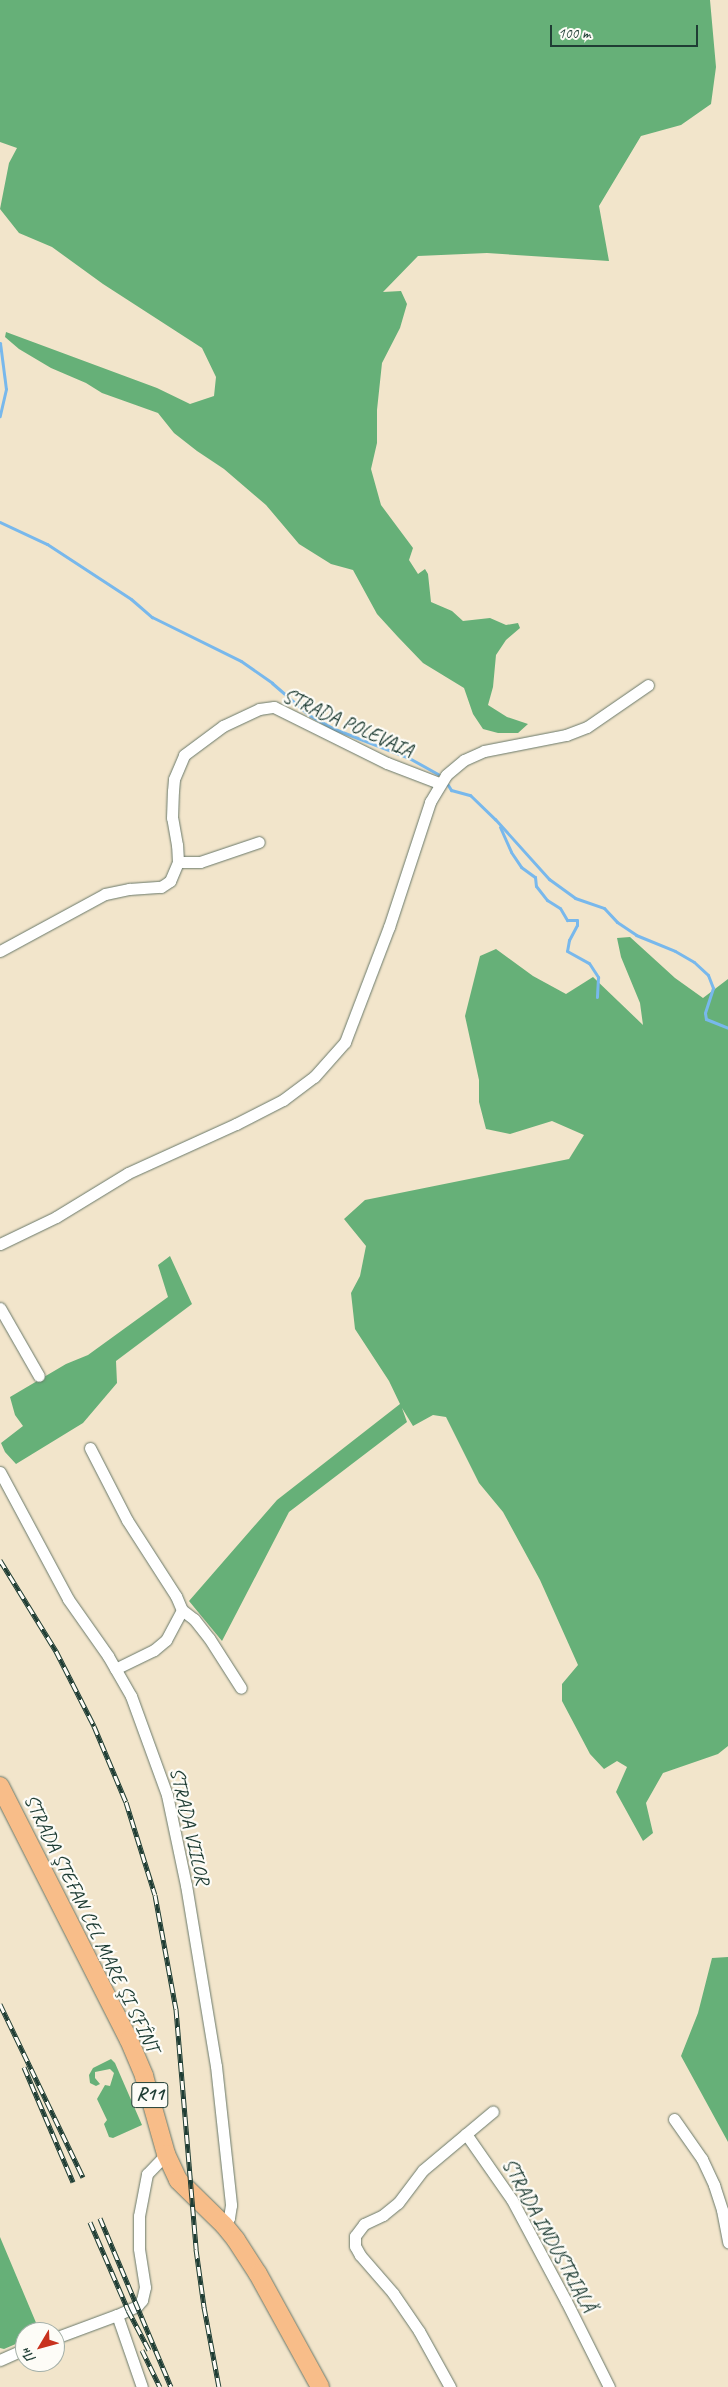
<!DOCTYPE html>
<html>
<head>
<meta charset="utf-8">
<style>
  body { margin:0 }
  #map { position:relative; width:728px; height:2387px; overflow:hidden; background:#f2e5cb; font-family:Caveat,sans-serif }
  div>[style] { position:absolute }
  [style*='--x'] { left:calc(var(--x)*1px); top:calc(var(--y)*1px); width:calc(var(--w)*1px); rotate:calc(var(--a)*1deg) }
  .forest>* { inset:0; background:#66b078 }
  .stream>* { height:3px; margin:-1.5px; padding:0 1.5px; transform-origin:1.5px; border-radius:1.5px; background:#78b8ec }
  .roads { filter:drop-shadow(0 0 1px #697869) drop-shadow(0 0 1px #697869) }
  .street>* { height:11px; margin:-5.5px; padding:0 5.5px; transform-origin:5.5px; border-radius:5.5px; background:#fff }
  .primary>* { height:18px; margin:-9px; padding:0 9px; transform-origin:9px; border-radius:9px; background:#f8bd89 }
  .rail>* { height:5px; margin-top:-2.5px; transform-origin:0; background:repeating-linear-gradient(90deg,#fdfcf7 0 9px,#1f3d34 0 18px); box-sizing:border-box; border-block:1px solid #1f3d34 }
  span { translate:-50% -50%; white-space:nowrap; text-align:center; line-height:1.15; -webkit-text-stroke:4.5px #fdfcf7; paint-order:stroke }
  .shield-label span { padding:1px 4px; background:#fdfcf7; border:1px solid; border-radius:4px; -webkit-text-stroke-width:0 }
  .shield-label { font-size:19px; color:#1f3d34; font-weight:700 }
  .street-label { font-size:20px; color:#1f3d34 }
  .north { position:absolute; left:15px; top:2322px; width:50px; height:50px; box-sizing:border-box; background:#fdfcf7; border:1px solid #a4b0a9; border-radius:50%; rotate:233deg; font-size:14px; font-weight:700; line-height:20px; text-align:center; color:#1f3d34 }
  .north::after { content:''; display:block; margin:auto; width:18px; height:22px; background:#c8321e; clip-path:polygon(50% 0,100% 100%,50% 72%,0 100%) }
  .scale { position:absolute; left:550px; top:25px; width:148px; height:22px; box-sizing:border-box; border:2px solid #1f3d34; border-top:0; padding-left:6px; font-size:15px; line-height:18px; white-space:nowrap; color:#1f3d34; -webkit-text-stroke:4px #fdfcf7; paint-order:stroke }
</style>
</head>
<body>
<div id="map">
  <div class="forest">
    <div style="clip-path:polygon(0 0,710px 0,716px 67px,711px 104px,681px 125px,641px 136px,599px 206px,609px 261px,487px 253px,418px 256px,383px 292px,401px 291px,407px 304px,400px 328px,382px 363px,377px 410px,377px 443px,371px 469px,381px 505px,413px 548px,409px 560px,418px 574px,425px 569px,428px 574px,431px 602px,452px 611px,463px 621px,490px 618px,506px 625px,518px 623px,520px 628px,506px 640px,496px 655px,493px 687px,488px 705px,507px 717px,528px 724px,518px 733px,498px 733px,483px 729px,473px 714px,464px 688px,423px 663px,398px 637px,377px 614px,353px 570px,331px 564px,299px 544px,266px 505px,224px 469px,197px 451px,174px 433px,158px 413px,102px 393px,86px 383px,51px 368px,19px 349px,5px 337px,6px 332px,157px 388px,190px 404px,214px 396px,216px 377px,202px 348px,103px 284px,52px 247px,19px 233px,0 209px,9px 163px,17px 148px,0 142px)"></div>
    <div style="clip-path:polygon(630px 937px,675px 978px,703px 998px,728px 979px,728px 1746px,718px 1754px,663px 1773px,646px 1803px,653px 1833px,643px 1841px,616px 1792px,627px 1767px,617px 1761px,604px 1769px,590px 1754px,562px 1701px,562px 1684px,578px 1665px,540px 1580px,503px 1512px,479px 1483px,446px 1417px,433px 1415px,413px 1426px,402px 1408px,407px 1422px,289px 1512px,222px 1641px,189px 1601px,277px 1500px,400px 1404px,389px 1381px,355px 1329px,351px 1293px,360px 1276px,366px 1246px,344px 1219px,365px 1200px,569px 1159px,584px 1135px,552px 1121px,510px 1134px,486px 1129px,479px 1102px,479px 1080px,465px 1016px,480px 956px,496px 949px,533px 976px,566px 994px,593px 977px,643px 1025px,640px 1003px,621px 957px,617px 938px)"></div>
    <div style="clip-path:polygon(170px 1256px,192px 1304px,116px 1361px,117px 1383px,83px 1423px,16px 1464px,5px 1452px,1px 1443px,23px 1426px,15px 1415px,10px 1397px,66px 1364px,88px 1355px,168px 1297px,158px 1265px)"></div>
    <div style="clip-path:polygon(728px 1957px,728px 2142px,681px 2056px,698px 2013px,712px 1958px)"></div>
    <div style="clip-path:polygon(111px 2059px,115px 2063px,142px 2125px,113px 2138px,109px 2137px,104px 2124px,107px 2120px,97px 2099px,105px 2085px,110px 2086px,114px 2073px,110px 2069px,95px 2072px,95px 2078px,100px 2084px,96px 2086px,90px 2083px,89px 2075px,93px 2068px)"></div>
    <div style="clip-path:polygon(0 2237px,37px 2325px,47px 2331px,25px 2332px,25px 2340px,4px 2349px,0 2348px)"></div>
  </div>
  <div class="stream">
    <div style="--x:0;--y:343;--w:46;--a:82.6"></div>
    <div style="--x:6;--y:389;--w:28;--a:103"></div>
    <div style="--x:0;--y:522;--w:52;--a:25.1"></div>
    <div style="--x:47;--y:544;--w:100;--a:33.2"></div>
    <div style="--x:131;--y:599;--w:28;--a:41"></div>
    <div style="--x:152;--y:617;--w:99;--a:26.3"></div>
    <div style="--x:241;--y:661;--w:38;--a:35"></div>
    <div style="--x:272;--y:683;--w:49;--a:40.9"></div>
    <div style="--x:309;--y:715;--w:26;--a:29"></div>
    <div style="--x:332;--y:728;--w:83;--a:21.3"></div>
    <div style="--x:409;--y:758;--w:33;--a:29"></div>
    <div style="--x:448;--y:785;--w:6;--a:59"></div>
    <div style="--x:451;--y:790;--w:20;--a:15"></div>
    <div style="--x:470;--y:795;--w:35;--a:44"></div>
    <div style="--x:495;--y:819;--w:81;--a:48"></div>
    <div style="--x:549;--y:879;--w:32;--a:36"></div>
    <div style="--x:575;--y:898;--w:31;--a:19"></div>
    <div style="--x:604;--y:908;--w:19;--a:47"></div>
    <div style="--x:617;--y:922;--w:23;--a:34"></div>
    <div style="--x:636;--y:935;--w:42;--a:22.3"></div>
    <div style="--x:675;--y:951;--w:22;--a:30"></div>
    <div style="--x:694;--y:962;--w:19;--a:43"></div>
    <div style="--x:708;--y:975;--w:14;--a:69"></div>
    <div style="--x:713;--y:988;--w:26;--a:108"></div>
    <div style="--x:705;--y:1013;--w:6;--a:81"></div>
    <div style="--x:706;--y:1019;--w:24;--a:22"></div>
    <div style="--x:500;--y:827;--w:27;--a:66"></div>
    <div style="--x:511;--y:852;--w:18;--a:56"></div>
    <div style="--x:521;--y:867;--w:17;--a:36"></div>
    <div style="--x:535;--y:877;--w:9;--a:84"></div>
    <div style="--x:536;--y:886;--w:18;--a:52"></div>
    <div style="--x:547;--y:900;--w:15;--a:32"></div>
    <div style="--x:560;--y:908;--w:14;--a:60"></div>
    <div style="--x:567;--y:920;--w:10;--a:0"></div>
    <div style="--x:577;--y:920;--w:5;--a:90"></div>
    <div style="--x:577;--y:925;--w:17;--a:118"></div>
    <div style="--x:569;--y:940;--w:11;--a:100"></div>
    <div style="--x:567;--y:951;--w:25;--a:29"></div>
    <div style="--x:589;--y:963;--w:17;--a:57"></div>
    <div style="--x:598;--y:977;--w:20;--a:93"></div>
  </div>
  <div class="roads">
    <div class="street">
      <div style="--x:178;--y:862;--w:22;--a:0"></div>
      <div style="--x:200;--y:862;--w:62;--a:-18.7"></div>
      <div style="--x:0;--y:951;--w:119;--a:-28.5"></div>
      <div style="--x:105;--y:894;--w:25;--a:-12"></div>
      <div style="--x:129;--y:889;--w:32;--a:-4"></div>
      <div style="--x:161;--y:887;--w:11;--a:-34"></div>
      <div style="--x:170;--y:881;--w:21;--a:-67"></div>
      <div style="--x:178;--y:862;--w:17;--a:-93"></div>
      <div style="--x:177;--y:845;--w:27;--a:-100"></div>
      <div style="--x:172;--y:818;--w:27;--a:-88"></div>
      <div style="--x:173;--y:791;--w:12;--a:-85"></div>
      <div style="--x:174;--y:779;--w:26;--a:-67"></div>
      <div style="--x:184;--y:755;--w:49;--a:-36.6"></div>
      <div style="--x:223;--y:726;--w:40;--a:-25"></div>
      <div style="--x:259;--y:709;--w:15;--a:-8"></div>
      <div style="--x:274;--y:707;--w:126;--a:26.4"></div>
      <div style="--x:387;--y:763;--w:56;--a:21"></div>
      <div style="--x:0;--y:1244;--w:62;--a:-25.7"></div>
      <div style="--x:56;--y:1217;--w:84;--a:-31.4"></div>
      <div style="--x:128;--y:1173;--w:119;--a:-24.4"></div>
      <div style="--x:236;--y:1124;--w:53;--a:-27.1"></div>
      <div style="--x:283;--y:1100;--w:39;--a:-37"></div>
      <div style="--x:314;--y:1077;--w:47;--a:-48.5"></div>
      <div style="--x:345;--y:1042;--w:123;--a:-69.1"></div>
      <div style="--x:389;--y:927;--w:132;--a:-71.8"></div>
      <div style="--x:430;--y:802;--w:31;--a:-59"></div>
      <div style="--x:446;--y:775;--w:23;--a:-40"></div>
      <div style="--x:464;--y:760;--w:22;--a:-24"></div>
      <div style="--x:484;--y:751;--w:84;--a:-11"></div>
      <div style="--x:566;--y:735;--w:22;--a:-21"></div>
      <div style="--x:587;--y:727;--w:74;--a:-34.5"></div>
      <div style="--x:0;--y:1308;--w:78;--a:60.2"></div>
      <div style="--x:90;--y:1448;--w:81;--a:62.8"></div>
      <div style="--x:127;--y:1520;--w:90;--a:57.2"></div>
      <div style="--x:176;--y:1596;--w:15;--a:67"></div>
      <div style="--x:182;--y:1610;--w:34;--a:118"></div>
      <div style="--x:166;--y:1640;--w:16;--a:140"></div>
      <div style="--x:154;--y:1650;--w:43;--a:154"></div>
      <div style="--x:0;--y:1472;--w:144;--a:61.8"></div>
      <div style="--x:68;--y:1599;--w:70;--a:54.9"></div>
      <div style="--x:108;--y:1656;--w:46;--a:60.1"></div>
      <div style="--x:131;--y:1696;--w:105;--a:70"></div>
      <div style="--x:167;--y:1795;--w:92;--a:78.1"></div>
      <div style="--x:186;--y:1885;--w:183;--a:80.6"></div>
      <div style="--x:216;--y:2066;--w:140;--a:83.8"></div>
      <div style="--x:231;--y:2205;--w:13;--a:99"></div>
      <div style="--x:229;--y:2218;--w:9;--a:126"></div>
      <div style="--x:182;--y:1610;--w:15;--a:37"></div>
      <div style="--x:194;--y:1619;--w:24;--a:52"></div>
      <div style="--x:209;--y:1638;--w:59;--a:57.4"></div>
      <div style="--x:674;--y:2119;--w:49;--a:55"></div>
      <div style="--x:702;--y:2159;--w:29;--a:65"></div>
      <div style="--x:714;--y:2185;--w:26;--a:72"></div>
      <div style="--x:722;--y:2210;--w:33;--a:79"></div>
      <div style="--x:466;--y:2134;--w:35;--a:-40"></div>
      <div style="--x:117;--y:2315;--w:76;--a:70.9"></div>
      <div style="--x:55;--y:2338;--w:66;--a:-20.4"></div>
      <div style="--x:117;--y:2315;--w:22;--a:-24"></div>
      <div style="--x:137;--y:2306;--w:8;--a:-50"></div>
      <div style="--x:142;--y:2300;--w:13;--a:-77"></div>
      <div style="--x:145;--y:2287;--w:39;--a:-99"></div>
      <div style="--x:139;--y:2248;--w:32;--a:-90"></div>
      <div style="--x:139;--y:2216;--w:43;--a:-79.2"></div>
      <div style="--x:147;--y:2174;--w:28;--a:-46"></div>
      <div style="--x:0;--y:2360;--w:27;--a:-24"></div>
      <div style="--x:450;--y:2387;--w:64;--a:-119"></div>
      <div style="--x:419;--y:2331;--w:46;--a:-124.4"></div>
      <div style="--x:393;--y:2293;--w:50;--a:-131"></div>
      <div style="--x:360;--y:2255;--w:10;--a:-119"></div>
      <div style="--x:355;--y:2246;--w:10;--a:-90"></div>
      <div style="--x:355;--y:2236;--w:15;--a:-53"></div>
      <div style="--x:364;--y:2224;--w:21;--a:-25"></div>
      <div style="--x:383;--y:2215;--w:19;--a:-39"></div>
      <div style="--x:398;--y:2203;--w:41;--a:-52.9"></div>
      <div style="--x:423;--y:2170;--w:56;--a:-39.9"></div>
      <div style="--x:466;--y:2134;--w:80;--a:55.1"></div>
      <div style="--x:512;--y:2200;--w:115;--a:61.9"></div>
      <div style="--x:566;--y:2301;--w:96;--a:63.4"></div>
    </div>
    <div class="primary">
      <div style="--x:0;--y:1786;--w:285;--a:63.1"></div>
      <div style="--x:129;--y:2040;--w:39;--a:67"></div>
      <div style="--x:144;--y:2076;--w:81;--a:74.2"></div>
      <div style="--x:166;--y:2154;--w:29;--a:65"></div>
      <div style="--x:178;--y:2180;--w:64;--a:44.4"></div>
      <div style="--x:224;--y:2225;--w:19;--a:51"></div>
      <div style="--x:236;--y:2240;--w:40;--a:57.1"></div>
      <div style="--x:258;--y:2274;--w:129;--a:61.2"></div>
    </div>
  </div>
  <div class="rail">
    <div style="--x:0;--y:1560;--w:107;--a:58.4"></div>
    <div style="--x:56;--y:1651;--w:84;--a:63.1"></div>
    <div style="--x:94;--y:1726;--w:82;--a:67.2"></div>
    <div style="--x:126;--y:1802;--w:97;--a:72.7"></div>
    <div style="--x:155;--y:1895;--w:116;--a:79.6"></div>
    <div style="--x:176;--y:2009;--w:241;--a:85.2"></div>
    <div style="--x:196;--y:2249;--w:59;--a:82.1"></div>
    <div style="--x:204;--y:2307;--w:81;--a:79.4"></div>
    <div style="--x:0;--y:2004;--w:192;--a:64.4"></div>
    <div style="--x:24;--y:2067;--w:125;--a:66.9"></div>
    <div style="--x:100;--y:2218;--w:183;--a:67.2"></div>
    <div style="--x:90;--y:2222;--w:96;--a:66.6"></div>
    <div style="--x:128;--y:2310;--w:45;--a:62.3"></div>
    <div style="--x:142;--y:2350;--w:41;--a:64.1"></div>
  </div>
  <div class="shield-label">
    <span style="left:150px;top:2095px">R11</span>
  </div>
  <div class="street-label">
    <span style="left:348px;top:723px;rotate:24deg">STRADA POLEVAIA</span>
    <span style="left:190px;top:1826px;rotate:77deg">STRADA VIILOR</span>
    <span style="left:92px;top:1923px;rotate:64deg">STRADA ŞTEFAN CEL MARE ŞI SFÎNT</span>
    <span style="left:549px;top:2235px;rotate:61deg">STRADA INDUSTRIALĂ</span>
  </div>
  <div class="north">Пн</div>
  <div class="scale">100 m</div>
</div>
</body>
</html>
